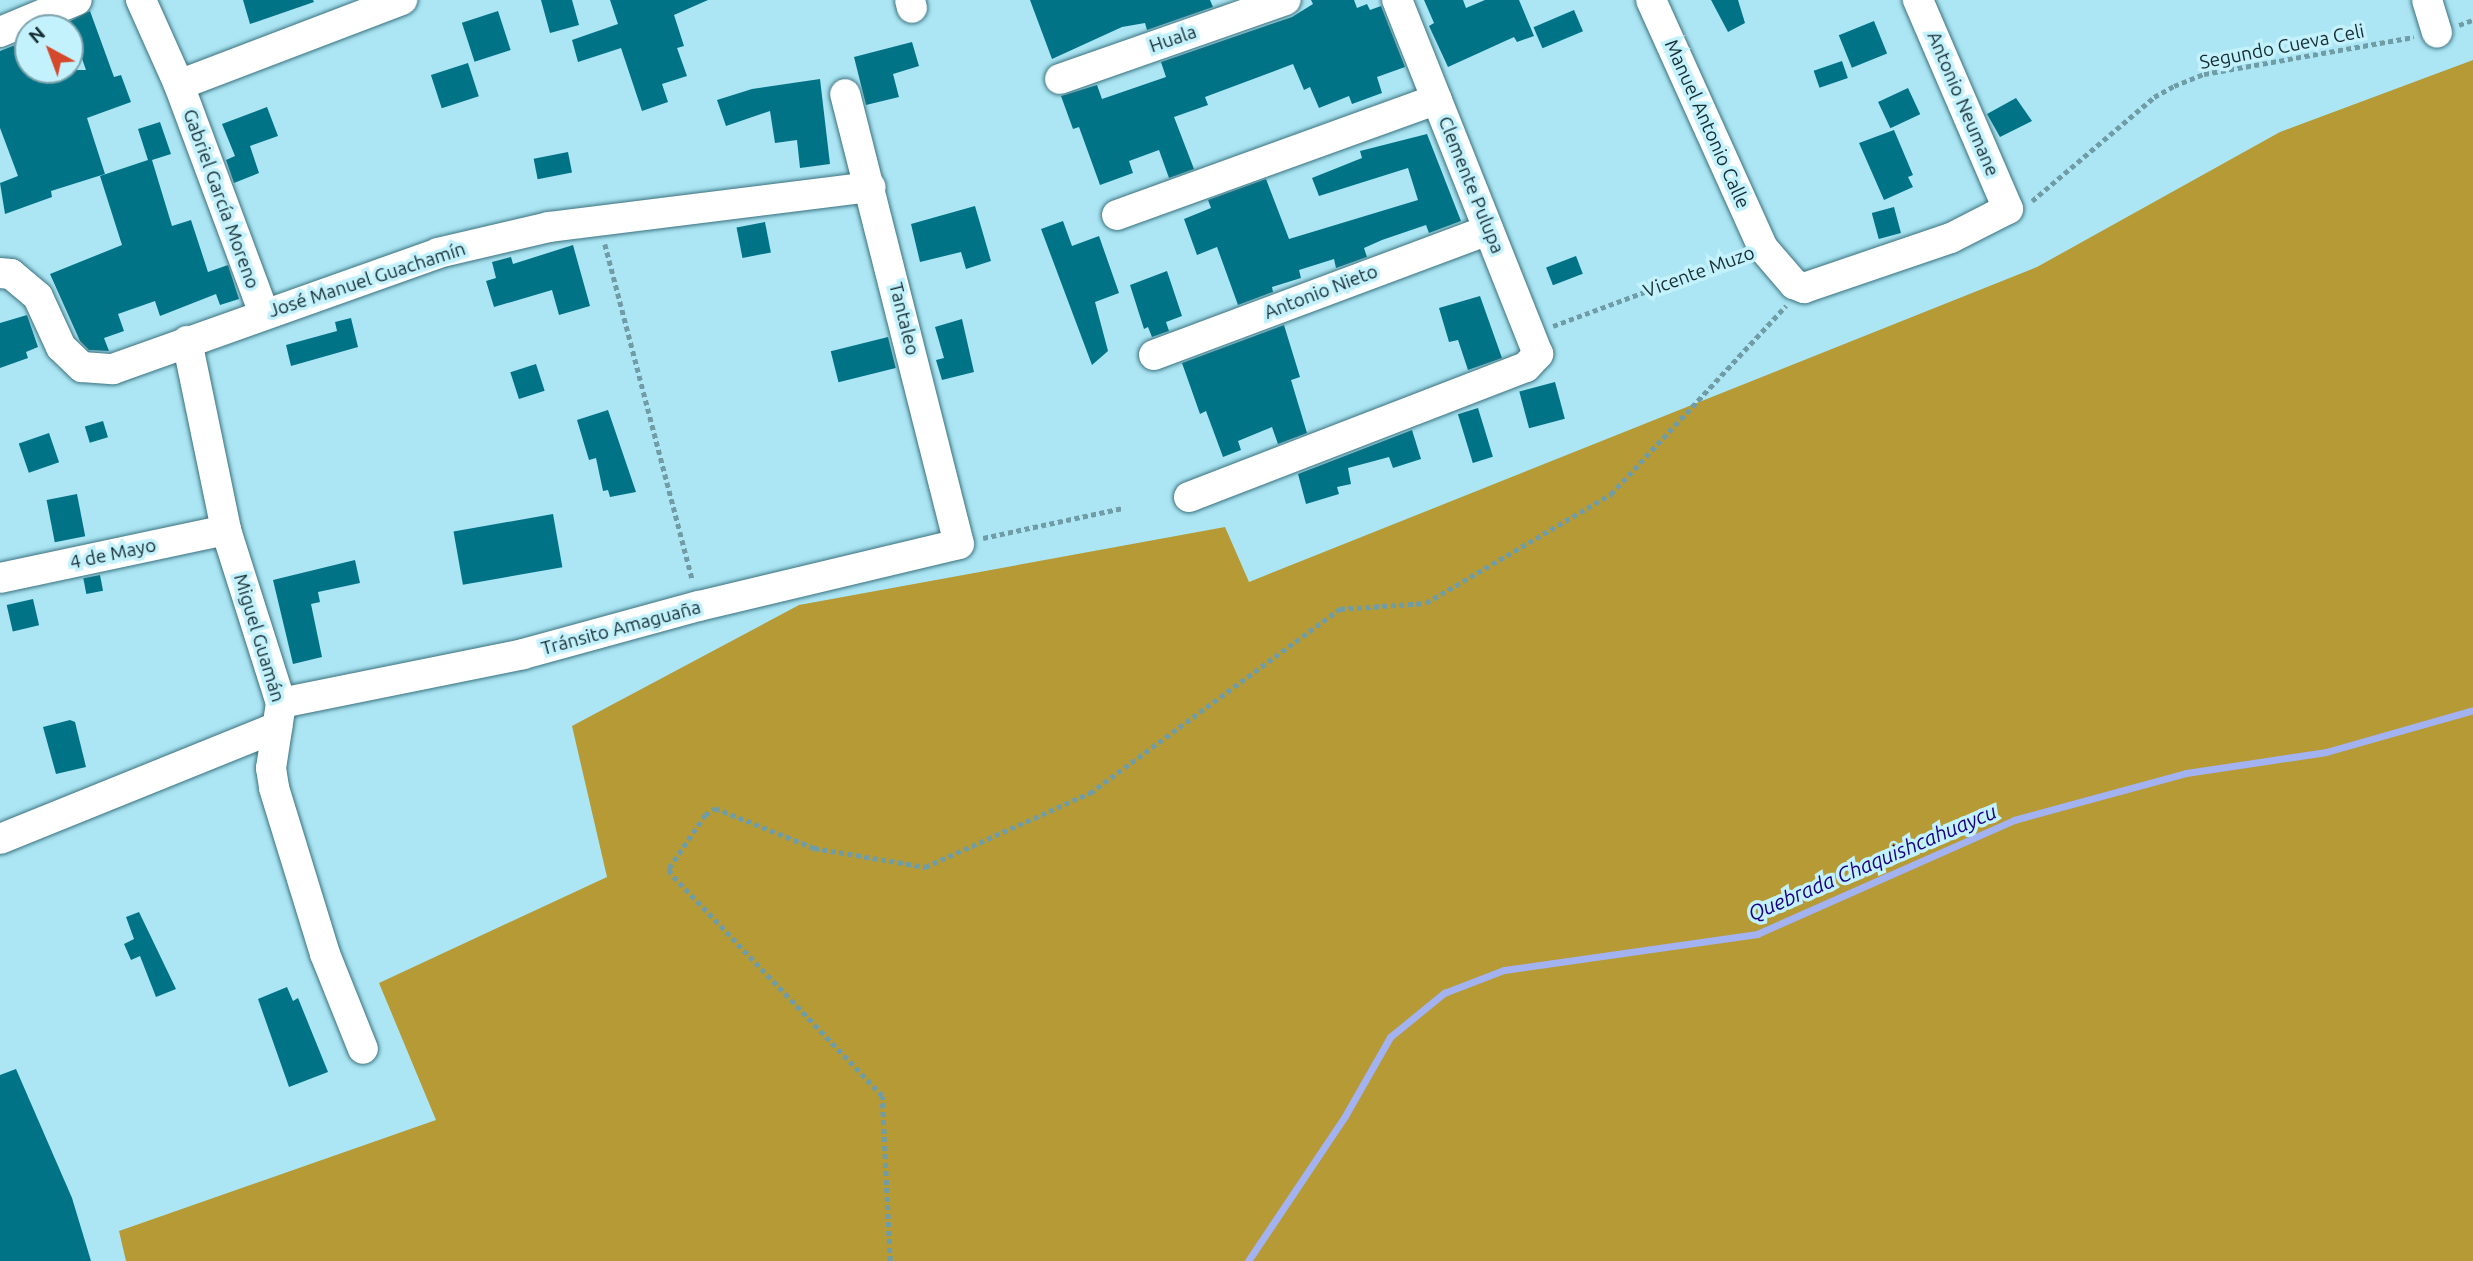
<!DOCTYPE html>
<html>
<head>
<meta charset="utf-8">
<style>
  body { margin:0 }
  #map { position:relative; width:2473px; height:1261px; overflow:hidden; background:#ace6f4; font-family:Ubuntu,sans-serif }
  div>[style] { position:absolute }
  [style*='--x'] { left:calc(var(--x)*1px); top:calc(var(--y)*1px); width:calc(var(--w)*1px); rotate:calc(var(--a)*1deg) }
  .forest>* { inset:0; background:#b59a36 }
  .stream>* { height:7px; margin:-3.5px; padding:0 3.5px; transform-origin:3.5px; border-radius:3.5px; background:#a3b2f0 }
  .building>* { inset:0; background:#007386; transform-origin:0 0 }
  .path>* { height:4.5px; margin-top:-2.25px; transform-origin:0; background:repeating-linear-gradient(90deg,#709ca6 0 5px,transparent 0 8.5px) }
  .roads { filter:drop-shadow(0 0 2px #3a717e) drop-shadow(0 0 2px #3a717e) }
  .minor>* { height:30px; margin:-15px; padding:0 15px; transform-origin:15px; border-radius:15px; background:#fff }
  span { translate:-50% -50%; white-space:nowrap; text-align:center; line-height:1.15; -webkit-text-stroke:7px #c3f1fc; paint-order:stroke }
  .street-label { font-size:19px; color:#162d32 }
  .water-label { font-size:21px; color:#1b0080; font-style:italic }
  .north { position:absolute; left:14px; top:14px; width:70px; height:70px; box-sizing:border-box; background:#c3f1fc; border:2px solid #7ea3ab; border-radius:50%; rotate:319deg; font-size:19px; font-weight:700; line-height:28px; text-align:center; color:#162d32 }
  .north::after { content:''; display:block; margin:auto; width:24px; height:32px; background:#d4492b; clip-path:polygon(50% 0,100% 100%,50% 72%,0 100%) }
</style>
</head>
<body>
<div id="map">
  <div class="forest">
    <div style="clip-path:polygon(2473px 60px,2473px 1261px,126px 1261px,119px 1231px,436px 1120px,379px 983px,607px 877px,572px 726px,799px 605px,1225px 527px,1249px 582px,2037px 267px,2280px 132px)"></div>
  </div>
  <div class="stream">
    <div style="--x:1248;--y:1261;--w:174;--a:-56.2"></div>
    <div style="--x:1345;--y:1116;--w:91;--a:-60.3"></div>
    <div style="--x:1390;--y:1037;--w:70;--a:-39.2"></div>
    <div style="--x:1444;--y:993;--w:64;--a:-21"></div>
    <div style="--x:1504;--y:970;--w:256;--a:-8.1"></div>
    <div style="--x:1757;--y:934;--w:281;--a:-23.9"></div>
    <div style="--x:2014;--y:820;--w:178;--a:-15.3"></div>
    <div style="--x:2186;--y:773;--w:142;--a:-8.5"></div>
    <div style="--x:2326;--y:752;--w:153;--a:-15.9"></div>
  </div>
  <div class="building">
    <div style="clip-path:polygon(243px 0,313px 0,314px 2px,250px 24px)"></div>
    <div style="clip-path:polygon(541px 0,572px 0,579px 25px,550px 33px)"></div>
    <div style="clip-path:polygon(610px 0,708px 0,674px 15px,684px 46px,677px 48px,687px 76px,662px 84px,668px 102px,642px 111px,621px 48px,578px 62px,572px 40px,618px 24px)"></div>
    <div style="clip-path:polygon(1030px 0,1210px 0,1213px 7px,1147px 30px,1145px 23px,1122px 27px,1052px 59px)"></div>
    <div style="clip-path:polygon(1311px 0,1354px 0,1357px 8px,1367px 4px,1370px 10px,1381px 6px,1405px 67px,1377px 77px,1382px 93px,1352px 104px,1349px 96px,1319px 108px,1310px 87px,1304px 90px,1293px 64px,1205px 97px,1208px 105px,1174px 117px,1194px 169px,1169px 178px,1159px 150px,1129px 161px,1133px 173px,1100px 185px,1079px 127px,1073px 129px,1061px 96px,1097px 85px,1102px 99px,1166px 77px,1161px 62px,1292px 17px,1313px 4px)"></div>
    <div style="clip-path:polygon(1424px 0,1463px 0,1466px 8px,1485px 0,1519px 0,1534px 36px,1517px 42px,1514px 37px,1448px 67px,1429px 26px,1434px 23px)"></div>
    <div style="clip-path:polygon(1711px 0,1738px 0,1745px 23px,1728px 32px)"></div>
    <div style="left:1574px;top:10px;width:23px;height:44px;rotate:67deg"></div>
    <div style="clip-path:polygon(90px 11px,114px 77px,121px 75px,131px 102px,87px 118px,105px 174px,51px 191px,52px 197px,5px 214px,0 183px,18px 176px,0 128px,0 51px,28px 40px,28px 70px,86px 70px,71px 28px,59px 27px)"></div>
    <div style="left:498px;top:11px;width:41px;height:38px;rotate:72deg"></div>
    <div style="left:1874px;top:21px;width:35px;height:38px;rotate:68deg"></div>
    <div style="clip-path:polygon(912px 42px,919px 66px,893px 74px,899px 97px,866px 105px,854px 57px)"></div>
    <div style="left:1842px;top:61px;width:18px;height:30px;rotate:71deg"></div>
    <div style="left:468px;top:63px;width:35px;height:39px;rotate:72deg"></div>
    <div style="clip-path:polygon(820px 79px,830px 164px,800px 168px,797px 140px,775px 143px,770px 111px,726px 126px,717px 100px,752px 89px)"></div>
    <div style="left:1908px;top:88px;width:29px;height:33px;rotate:65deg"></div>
    <div style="clip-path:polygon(2016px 98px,2032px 121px,2000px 137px,1987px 114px)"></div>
    <div style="clip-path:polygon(267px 107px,278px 136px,250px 146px,259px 173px,234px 183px,226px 160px,235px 156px,222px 124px)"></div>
    <div style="clip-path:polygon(160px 122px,171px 154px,152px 160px,172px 226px,191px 220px,208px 272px,228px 265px,239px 299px,220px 305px,216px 294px,160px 316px,155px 301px,118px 314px,124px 331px,104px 338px,109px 351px,89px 350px,80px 341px,50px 274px,122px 245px,100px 176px,148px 160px,138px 129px)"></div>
    <div style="clip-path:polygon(1894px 130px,1913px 175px,1908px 177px,1913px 187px,1884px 200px,1859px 143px)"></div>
    <div style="clip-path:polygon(1427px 134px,1461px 221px,1429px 233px,1426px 225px,1382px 240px,1364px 248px,1367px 257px,1336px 268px,1334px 259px,1299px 270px,1301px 278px,1272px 287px,1273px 292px,1238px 305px,1217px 247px,1197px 255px,1184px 219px,1211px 208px,1208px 200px,1266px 179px,1289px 239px,1418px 200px,1408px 168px,1319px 196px,1312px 178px,1362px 158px,1360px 151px)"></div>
    <div style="left:568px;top:152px;width:21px;height:35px;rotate:79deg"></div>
    <div style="clip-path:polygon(975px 206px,991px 261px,966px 269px,961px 252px,920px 262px,911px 224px)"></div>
    <div style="left:1894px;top:207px;width:27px;height:23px;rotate:75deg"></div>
    <div style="clip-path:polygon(1063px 221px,1072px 246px,1099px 236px,1119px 293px,1095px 302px,1108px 351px,1092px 365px,1041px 229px)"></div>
    <div style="left:765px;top:222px;width:31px;height:29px;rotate:79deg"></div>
    <div style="clip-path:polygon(573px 245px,590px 306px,559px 315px,552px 290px,494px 307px,486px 281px,496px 278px,492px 262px,511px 257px,513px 264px)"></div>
    <div style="left:1576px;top:256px;width:19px;height:32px;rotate:69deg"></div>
    <div style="clip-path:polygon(1167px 271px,1182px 316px,1166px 322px,1169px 331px,1152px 337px,1148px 327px,1144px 329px,1130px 285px)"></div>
    <div style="clip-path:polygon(1480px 296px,1502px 358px,1468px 370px,1458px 340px,1449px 342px,1439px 308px)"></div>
    <div style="clip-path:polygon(27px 315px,38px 347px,26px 352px,28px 358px,0 368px,0 323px)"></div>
    <div style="clip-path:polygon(351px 318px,358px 347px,291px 366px,286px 345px,337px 331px,335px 322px)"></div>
    <div style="clip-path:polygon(962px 319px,974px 372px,942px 380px,936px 360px,944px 358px,935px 327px)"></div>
    <div style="clip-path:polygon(1284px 325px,1300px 377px,1291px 380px,1307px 433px,1278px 444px,1272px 427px,1238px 441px,1241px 450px,1223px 457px,1206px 411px,1200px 414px,1182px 363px)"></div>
    <div style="left:888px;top:337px;width:32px;height:59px;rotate:76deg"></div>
    <div style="left:536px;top:364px;width:28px;height:27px;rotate:72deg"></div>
    <div style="left:1555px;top:382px;width:38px;height:37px;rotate:75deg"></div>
    <div style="left:1478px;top:408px;width:51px;height:21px;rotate:73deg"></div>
    <div style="clip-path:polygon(608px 410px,636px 492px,610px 497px,608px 490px,603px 491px,596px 458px,589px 460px,577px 420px)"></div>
    <div style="left:103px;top:421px;width:17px;height:19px;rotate:73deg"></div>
    <div style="clip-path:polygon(1412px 430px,1421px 459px,1393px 468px,1389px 457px,1348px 468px,1351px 484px,1337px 487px,1339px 494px,1306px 504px,1298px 474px)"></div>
    <div style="left:49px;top:433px;width:31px;height:32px;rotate:71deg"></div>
    <div style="left:77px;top:494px;width:43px;height:31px;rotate:79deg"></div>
    <div style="left:553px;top:514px;width:54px;height:101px;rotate:80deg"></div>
    <div style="clip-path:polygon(355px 560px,360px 583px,318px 592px,320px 602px,311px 604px,322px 657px,293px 664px,273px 580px)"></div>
    <div style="left:100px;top:575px;width:16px;height:17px;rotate:79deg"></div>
    <div style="left:33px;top:599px;width:27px;height:27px;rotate:77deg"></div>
    <div style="clip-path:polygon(70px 720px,75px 722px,86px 767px,56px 774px,43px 727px)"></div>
    <div style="clip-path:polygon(139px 912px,176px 989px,156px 997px,140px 956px,131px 960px,124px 944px,134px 939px,126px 917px)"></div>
    <div style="clip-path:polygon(287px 987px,293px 1001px,298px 998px,328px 1072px,289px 1087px,258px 999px)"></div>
    <div style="clip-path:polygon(16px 1069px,72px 1198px,91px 1261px,0 1261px,0 1075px)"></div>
  </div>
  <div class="path">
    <div style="--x:2459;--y:25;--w:15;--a:-20"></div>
    <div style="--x:2032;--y:201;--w:160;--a:-40.4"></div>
    <div style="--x:2154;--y:97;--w:23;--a:-29"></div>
    <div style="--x:2174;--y:86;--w:32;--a:-22"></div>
    <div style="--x:2204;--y:74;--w:213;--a:-10"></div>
    <div style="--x:605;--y:244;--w:348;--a:75.4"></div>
    <div style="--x:1553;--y:326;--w:201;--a:-20.4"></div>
    <div style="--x:983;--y:538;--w:143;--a:-12.1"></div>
    <div style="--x:890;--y:1261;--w:165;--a:-92.8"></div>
    <div style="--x:882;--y:1096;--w:308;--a:-133.6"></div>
    <div style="--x:670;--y:873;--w:5;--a:-101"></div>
    <div style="--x:669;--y:868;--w:64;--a:-55.8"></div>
    <div style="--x:705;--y:815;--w:12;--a:-35"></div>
    <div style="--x:715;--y:808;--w:107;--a:22"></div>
    <div style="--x:814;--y:848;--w:113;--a:9.7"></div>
    <div style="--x:925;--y:867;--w:181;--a:-24.2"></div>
    <div style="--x:1090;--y:793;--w:310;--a:-36.4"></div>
    <div style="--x:1340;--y:609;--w:86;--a:-4"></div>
    <div style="--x:1426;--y:603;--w:215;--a:-30.5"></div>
    <div style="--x:1611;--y:494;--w:257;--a:-47.1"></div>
  </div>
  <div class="roads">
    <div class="minor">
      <div style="--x:141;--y:0;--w:93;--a:65.9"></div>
      <div style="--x:179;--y:85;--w:243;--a:69.6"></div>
      <div style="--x:910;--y:0;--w:8;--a:76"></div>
      <div style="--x:1651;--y:0;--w:272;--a:65.7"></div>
      <div style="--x:1763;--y:248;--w:48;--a:49.3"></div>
      <div style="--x:1794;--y:284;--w:11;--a:22"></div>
      <div style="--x:1804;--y:288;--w:155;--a:-18.8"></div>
      <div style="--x:1951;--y:238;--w:64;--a:-27"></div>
      <div style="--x:2008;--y:209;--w:228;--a:-113.3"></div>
      <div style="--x:2427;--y:0;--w:34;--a:73"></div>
      <div style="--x:0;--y:32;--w:83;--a:-22.6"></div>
      <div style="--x:1060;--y:79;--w:239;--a:-19.3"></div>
      <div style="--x:179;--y:85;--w:239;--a:-20.9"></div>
      <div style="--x:1117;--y:215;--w:340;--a:-19.9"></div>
      <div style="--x:0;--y:273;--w:11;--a:5"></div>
      <div style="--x:11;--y:274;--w:35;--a:40"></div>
      <div style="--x:38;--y:297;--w:55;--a:65.3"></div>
      <div style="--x:61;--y:347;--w:29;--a:44"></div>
      <div style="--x:82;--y:367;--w:31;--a:4"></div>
      <div style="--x:113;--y:369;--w:345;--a:-19.6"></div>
      <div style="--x:438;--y:253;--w:114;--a:-13.2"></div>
      <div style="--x:549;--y:227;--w:324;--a:-7.1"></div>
      <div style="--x:187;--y:341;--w:193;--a:78.3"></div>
      <div style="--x:226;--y:530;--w:182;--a:72.4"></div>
      <div style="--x:281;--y:703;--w:66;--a:98.7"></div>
      <div style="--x:271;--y:768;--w:20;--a:81"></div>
      <div style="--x:274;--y:788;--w:174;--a:72.9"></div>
      <div style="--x:325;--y:954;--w:102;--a:68.2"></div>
      <div style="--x:1154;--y:355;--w:357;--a:-20.5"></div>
      <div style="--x:1189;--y:497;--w:361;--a:-21.1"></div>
      <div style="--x:1526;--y:367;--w:18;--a:-47"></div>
      <div style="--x:1538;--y:354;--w:381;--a:-111.7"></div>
      <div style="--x:0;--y:578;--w:231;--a:-12"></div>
      <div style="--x:281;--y:703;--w:247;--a:-11.4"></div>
      <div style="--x:523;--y:654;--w:182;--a:-15.3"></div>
      <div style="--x:699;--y:606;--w:267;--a:-13.4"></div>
      <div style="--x:959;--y:544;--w:464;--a:-104.2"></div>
      <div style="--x:0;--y:839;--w:299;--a:-22"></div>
    </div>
  </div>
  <div class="street-label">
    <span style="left:1173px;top:39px;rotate:-19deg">Huala</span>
    <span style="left:2282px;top:47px;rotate:-11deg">Segundo Cueva Celi</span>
    <span style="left:1963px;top:104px;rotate:67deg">Antonio Neumane</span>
    <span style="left:1707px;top:124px;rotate:66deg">Manuel Antonio Calle</span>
    <span style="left:1471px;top:185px;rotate:68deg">Clemente Pulupa</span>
    <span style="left:221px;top:199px;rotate:70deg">Gabriel García Moreno</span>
    <span style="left:1699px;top:272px;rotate:-20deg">Vicente Muzo</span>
    <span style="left:367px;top:280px;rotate:-18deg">José Manuel Guachamín</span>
    <span style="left:1321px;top:292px;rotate:-21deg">Antonio Nieto</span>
    <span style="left:904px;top:319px;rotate:76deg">Tantaleo</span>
    <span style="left:113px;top:554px;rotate:-12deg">4 de Mayo</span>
    <span style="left:621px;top:628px;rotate:-15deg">Tránsito Amaguaña</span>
    <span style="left:259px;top:638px;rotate:73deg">Miguel Guamán</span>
  </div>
  <div class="water-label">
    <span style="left:1872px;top:862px;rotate:-23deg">Quebrada Chaquishcahuaycu</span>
  </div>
  <div class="north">N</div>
</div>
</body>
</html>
